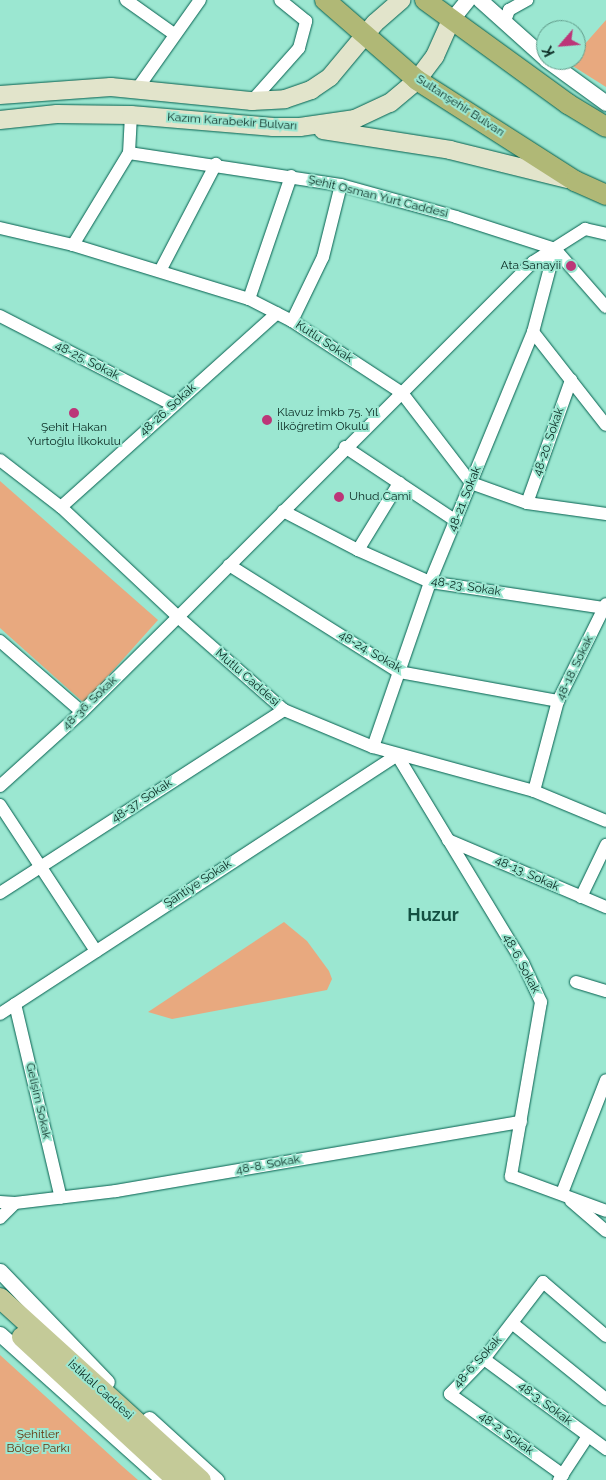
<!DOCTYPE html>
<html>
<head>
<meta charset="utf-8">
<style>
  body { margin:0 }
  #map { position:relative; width:606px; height:1480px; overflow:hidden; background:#9be7d1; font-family:Raleway,sans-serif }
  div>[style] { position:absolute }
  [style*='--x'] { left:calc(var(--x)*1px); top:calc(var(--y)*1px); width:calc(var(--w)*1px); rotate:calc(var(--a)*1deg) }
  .green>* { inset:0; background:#e8a97f }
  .roads { filter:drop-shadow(0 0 1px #05604f) drop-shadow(0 0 1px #05604f) }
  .minor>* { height:12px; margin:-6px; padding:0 6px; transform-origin:6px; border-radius:6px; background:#fff }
  .tertiary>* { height:15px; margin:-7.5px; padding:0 7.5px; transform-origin:7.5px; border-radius:7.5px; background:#fff }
  .secondary>* { height:18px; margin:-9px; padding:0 9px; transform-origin:9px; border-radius:9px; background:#e2e4cb }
  .primary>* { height:20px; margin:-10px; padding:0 10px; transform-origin:10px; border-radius:10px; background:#c4ca98 }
  .trunk>* { height:20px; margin:-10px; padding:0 10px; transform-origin:10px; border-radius:10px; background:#b0b876 }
  .dots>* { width:14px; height:14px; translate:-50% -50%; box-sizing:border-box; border:2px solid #9be7d1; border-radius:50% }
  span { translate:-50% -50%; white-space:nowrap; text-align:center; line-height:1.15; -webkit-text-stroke:4px #9be7d1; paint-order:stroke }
  .street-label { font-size:12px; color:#0a2b23 }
  .poi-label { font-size:12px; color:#0a2b23 }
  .right { translate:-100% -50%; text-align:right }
  .left { translate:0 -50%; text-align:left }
  .park-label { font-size:12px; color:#65350e }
  .district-label { font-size:18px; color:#135042; font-weight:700 }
  .north { position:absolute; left:536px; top:20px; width:50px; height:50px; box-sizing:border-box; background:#9be7d1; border:1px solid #619c8b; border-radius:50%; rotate:243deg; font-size:14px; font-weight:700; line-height:20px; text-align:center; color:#0a2b23 }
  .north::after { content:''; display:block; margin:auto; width:18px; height:22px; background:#bc3678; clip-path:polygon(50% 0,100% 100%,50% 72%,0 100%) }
</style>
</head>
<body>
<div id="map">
  <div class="green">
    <div style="clip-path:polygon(606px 20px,606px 87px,568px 63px,576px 60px,576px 54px)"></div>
    <div style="clip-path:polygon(0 481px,158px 620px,84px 703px,0 628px)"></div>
    <div style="clip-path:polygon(284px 922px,307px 941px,329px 971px,332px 979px,327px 990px,172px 1019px,148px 1012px)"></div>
    <div style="clip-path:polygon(0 1355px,122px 1466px,138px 1480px,0 1480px)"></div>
  </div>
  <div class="roads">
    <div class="minor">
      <div style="--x:126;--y:0;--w:59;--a:35.3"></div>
      <div style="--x:505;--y:21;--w:12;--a:-70"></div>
      <div style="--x:509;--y:10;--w:21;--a:-29"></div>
      <div style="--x:137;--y:89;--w:109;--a:-54.7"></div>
      <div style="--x:252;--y:101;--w:71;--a:-48.4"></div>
      <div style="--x:299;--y:48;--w:28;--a:-75"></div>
      <div style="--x:306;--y:21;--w:33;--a:-141"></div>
      <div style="--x:131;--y:115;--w:38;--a:93"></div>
      <div style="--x:129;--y:153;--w:214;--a:8.6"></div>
      <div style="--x:341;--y:185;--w:119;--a:15.5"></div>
      <div style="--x:456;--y:217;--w:104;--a:17.9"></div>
      <div style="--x:555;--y:249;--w:77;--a:48.7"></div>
      <div style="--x:0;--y:228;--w:75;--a:13.1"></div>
      <div style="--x:73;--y:245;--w:184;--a:17.1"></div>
      <div style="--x:249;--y:299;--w:48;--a:27.1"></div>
      <div style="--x:292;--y:321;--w:131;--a:33.2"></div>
      <div style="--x:402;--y:393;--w:113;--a:52.5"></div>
      <div style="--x:471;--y:483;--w:59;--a:19.7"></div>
      <div style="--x:527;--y:503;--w:80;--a:7.9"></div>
      <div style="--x:73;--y:245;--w:108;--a:-58.7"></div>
      <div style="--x:160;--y:271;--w:121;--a:-62.4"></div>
      <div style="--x:249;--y:299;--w:130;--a:-71.1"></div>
      <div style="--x:0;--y:316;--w:195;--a:27.2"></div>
      <div style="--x:292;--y:321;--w:71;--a:-64.2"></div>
      <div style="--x:323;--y:257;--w:74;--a:-76"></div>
      <div style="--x:533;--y:332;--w:118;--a:51.9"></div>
      <div style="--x:345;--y:447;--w:133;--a:33.7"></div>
      <div style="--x:0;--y:460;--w:77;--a:37.6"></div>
      <div style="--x:61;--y:507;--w:161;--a:43.2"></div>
      <div style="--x:178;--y:617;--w:141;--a:41.3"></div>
      <div style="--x:284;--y:710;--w:96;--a:22.6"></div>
      <div style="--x:373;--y:747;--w:167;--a:15.3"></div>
      <div style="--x:534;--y:791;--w:78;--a:22.6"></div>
      <div style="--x:527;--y:503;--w:131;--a:-70.3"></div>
      <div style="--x:61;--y:507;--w:290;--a:-41.9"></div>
      <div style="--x:283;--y:511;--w:85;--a:27.5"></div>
      <div style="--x:358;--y:550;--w:79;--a:24"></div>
      <div style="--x:430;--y:582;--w:176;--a:8.5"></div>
      <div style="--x:358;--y:550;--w:79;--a:-58.5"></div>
      <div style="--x:229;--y:565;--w:201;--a:32.2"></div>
      <div style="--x:399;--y:672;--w:162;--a:10.3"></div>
      <div style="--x:0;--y:641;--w:108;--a:40.9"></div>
      <div style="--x:373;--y:747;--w:175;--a:-70.9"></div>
      <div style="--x:430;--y:582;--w:270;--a:-67.6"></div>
      <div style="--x:533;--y:332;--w:86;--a:-75.2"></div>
      <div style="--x:397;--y:755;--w:243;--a:58.8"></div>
      <div style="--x:523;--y:963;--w:43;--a:65.2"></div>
      <div style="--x:541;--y:1002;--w:177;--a:99.8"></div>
      <div style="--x:511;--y:1176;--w:101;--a:20.2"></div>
      <div style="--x:0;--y:786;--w:110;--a:-42.1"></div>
      <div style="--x:82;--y:712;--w:135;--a:-44.7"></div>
      <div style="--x:178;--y:617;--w:502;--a:-45"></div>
      <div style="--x:533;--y:262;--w:62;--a:-32.4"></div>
      <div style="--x:585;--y:229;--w:22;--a:13"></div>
      <div style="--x:534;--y:791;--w:93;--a:-75.1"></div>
      <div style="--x:558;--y:701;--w:108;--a:-63.7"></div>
      <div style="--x:0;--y:805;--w:175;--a:56.7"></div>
      <div style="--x:448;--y:840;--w:172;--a:23"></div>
      <div style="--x:0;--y:893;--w:338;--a:-32.8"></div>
      <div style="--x:581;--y:897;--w:58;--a:-64.3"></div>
      <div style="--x:576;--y:982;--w:31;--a:17"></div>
      <div style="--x:15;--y:1004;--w:199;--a:76.7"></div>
      <div style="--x:0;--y:1014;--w:474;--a:-33.1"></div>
      <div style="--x:562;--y:1193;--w:121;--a:-68.7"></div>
      <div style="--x:571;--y:1201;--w:46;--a:40.6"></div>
      <div style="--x:0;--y:1202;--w:15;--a:4"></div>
      <div style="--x:15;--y:1203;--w:102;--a:-6.8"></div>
      <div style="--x:116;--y:1191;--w:411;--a:-9.7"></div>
      <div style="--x:0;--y:1218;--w:21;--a:-45"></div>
      <div style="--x:512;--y:1323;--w:121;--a:39"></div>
      <div style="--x:484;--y:1359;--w:152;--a:36.4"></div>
      <div style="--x:563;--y:1475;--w:139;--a:-144.4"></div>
      <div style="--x:450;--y:1394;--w:49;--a:-45.8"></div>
      <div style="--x:484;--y:1359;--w:97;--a:-52.5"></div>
      <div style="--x:543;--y:1282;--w:83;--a:40.6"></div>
      <div style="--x:559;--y:1480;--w:53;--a:-56.6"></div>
    </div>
    <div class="tertiary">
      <div style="--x:480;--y:0;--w:89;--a:41.8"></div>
      <div style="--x:451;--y:20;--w:26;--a:-51"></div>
      <div style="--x:547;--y:60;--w:73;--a:36.1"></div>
      <div style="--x:0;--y:1271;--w:154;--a:46.1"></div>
      <div style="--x:0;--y:1334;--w:216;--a:41.8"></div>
      <div style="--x:149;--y:1419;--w:91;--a:42.3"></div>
    </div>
    <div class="secondary">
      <div style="--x:0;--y:95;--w:111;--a:-4.1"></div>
      <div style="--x:111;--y:87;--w:142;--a:5.7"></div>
      <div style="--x:252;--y:101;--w:33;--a:-3"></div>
      <div style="--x:285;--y:99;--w:28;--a:-19"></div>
      <div style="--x:311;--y:90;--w:23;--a:-34"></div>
      <div style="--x:330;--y:77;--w:70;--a:-50.2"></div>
      <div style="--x:375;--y:23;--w:35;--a:-41"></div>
      <div style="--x:0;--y:120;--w:57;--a:-6"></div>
      <div style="--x:57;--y:114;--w:74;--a:0.8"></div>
      <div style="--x:131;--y:115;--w:143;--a:4.8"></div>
      <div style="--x:273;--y:127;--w:27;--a:0"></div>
      <div style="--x:300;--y:127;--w:56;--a:-8.3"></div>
      <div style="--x:355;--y:119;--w:38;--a:-25"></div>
      <div style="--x:390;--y:103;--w:35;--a:-40"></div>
      <div style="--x:417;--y:80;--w:30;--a:-53"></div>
      <div style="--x:435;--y:56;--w:39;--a:-66"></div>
      <div style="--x:323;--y:130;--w:129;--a:8.9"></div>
      <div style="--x:450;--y:150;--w:121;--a:13.9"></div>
    </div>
    <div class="primary">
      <div style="--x:0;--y:1298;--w:271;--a:42.2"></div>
      <div style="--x:22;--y:1337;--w:211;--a:42.7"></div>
    </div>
    <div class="trunk">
      <div style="--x:325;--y:0;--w:122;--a:41"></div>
      <div style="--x:417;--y:80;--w:188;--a:32.6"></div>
      <div style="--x:575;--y:181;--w:34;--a:24"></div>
      <div style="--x:425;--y:0;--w:177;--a:36"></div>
      <div style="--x:568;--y:104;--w:44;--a:31.2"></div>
    </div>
  </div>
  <div class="dots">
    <div style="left:571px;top:266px;background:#bc3678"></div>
    <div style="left:74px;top:413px;background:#bc3678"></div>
    <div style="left:267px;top:420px;background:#bc3678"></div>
    <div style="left:339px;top:497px;background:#bc3678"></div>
  </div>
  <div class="street-label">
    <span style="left:460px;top:106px;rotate:33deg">Sultanşehir Bulvarı</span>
    <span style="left:232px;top:122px;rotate:4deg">Kazım Karabekir Bulvarı</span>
    <span style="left:378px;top:197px;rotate:14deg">Şehit Osman Yurt Caddesi</span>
    <span style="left:324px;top:342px;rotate:33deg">Kutlu Sokak</span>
    <span style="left:87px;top:361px;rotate:27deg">48-25. Sokak</span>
    <span style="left:168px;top:410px;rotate:-42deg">48-26. Sokak</span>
    <span style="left:549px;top:442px;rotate:-71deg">48-20. Sokak</span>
    <span style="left:465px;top:499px;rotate:-68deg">48-21. Sokak</span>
    <span style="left:466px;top:587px;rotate:9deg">48-23. Sokak</span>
    <span style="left:370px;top:652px;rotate:30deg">48-24. Sokak</span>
    <span style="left:575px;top:668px;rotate:-64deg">48-18. Sokak</span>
    <span style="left:247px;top:678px;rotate:41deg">Mutlu Caddesi</span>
    <span style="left:90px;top:703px;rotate:-44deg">48-36. Sokak</span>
    <span style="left:142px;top:801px;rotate:-33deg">48-37. Sokak</span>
    <span style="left:527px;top:874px;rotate:24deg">48-13. Sokak</span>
    <span style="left:198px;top:884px;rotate:-33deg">Şantiye Sokak</span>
    <span style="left:521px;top:964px;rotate:62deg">48-6. Sokak</span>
    <span style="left:38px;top:1101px;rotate:77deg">Gelişim Sokak</span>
    <span style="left:268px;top:1165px;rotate:-10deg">48-8. Sokak</span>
    <span style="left:478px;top:1362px;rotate:-48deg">48-6. Sokak</span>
    <span style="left:100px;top:1390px;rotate:42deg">İstiklal Caddesi</span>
    <span style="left:545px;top:1404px;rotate:37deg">48-3. Sokak</span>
    <span style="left:506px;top:1434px;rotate:36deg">48-2. Sokak</span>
  </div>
  <div class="poi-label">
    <span class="right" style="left:561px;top:266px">Ata Sanayii</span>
    <span class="left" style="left:277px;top:420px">Klavuz İmkb 75. Yıl<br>İlköğretim Okulu</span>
    <span style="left:74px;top:435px">Şehit Hakan<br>Yurtoğlu İlkokulu</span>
    <span class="left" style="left:349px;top:497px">Uhud Cami</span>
  </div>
  <div class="park-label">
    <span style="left:38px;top:1442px">Şehitler<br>Bölge Parkı</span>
  </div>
  <div class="district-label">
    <span style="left:433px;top:915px">Huzur</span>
  </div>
  <div class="north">K</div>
</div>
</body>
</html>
